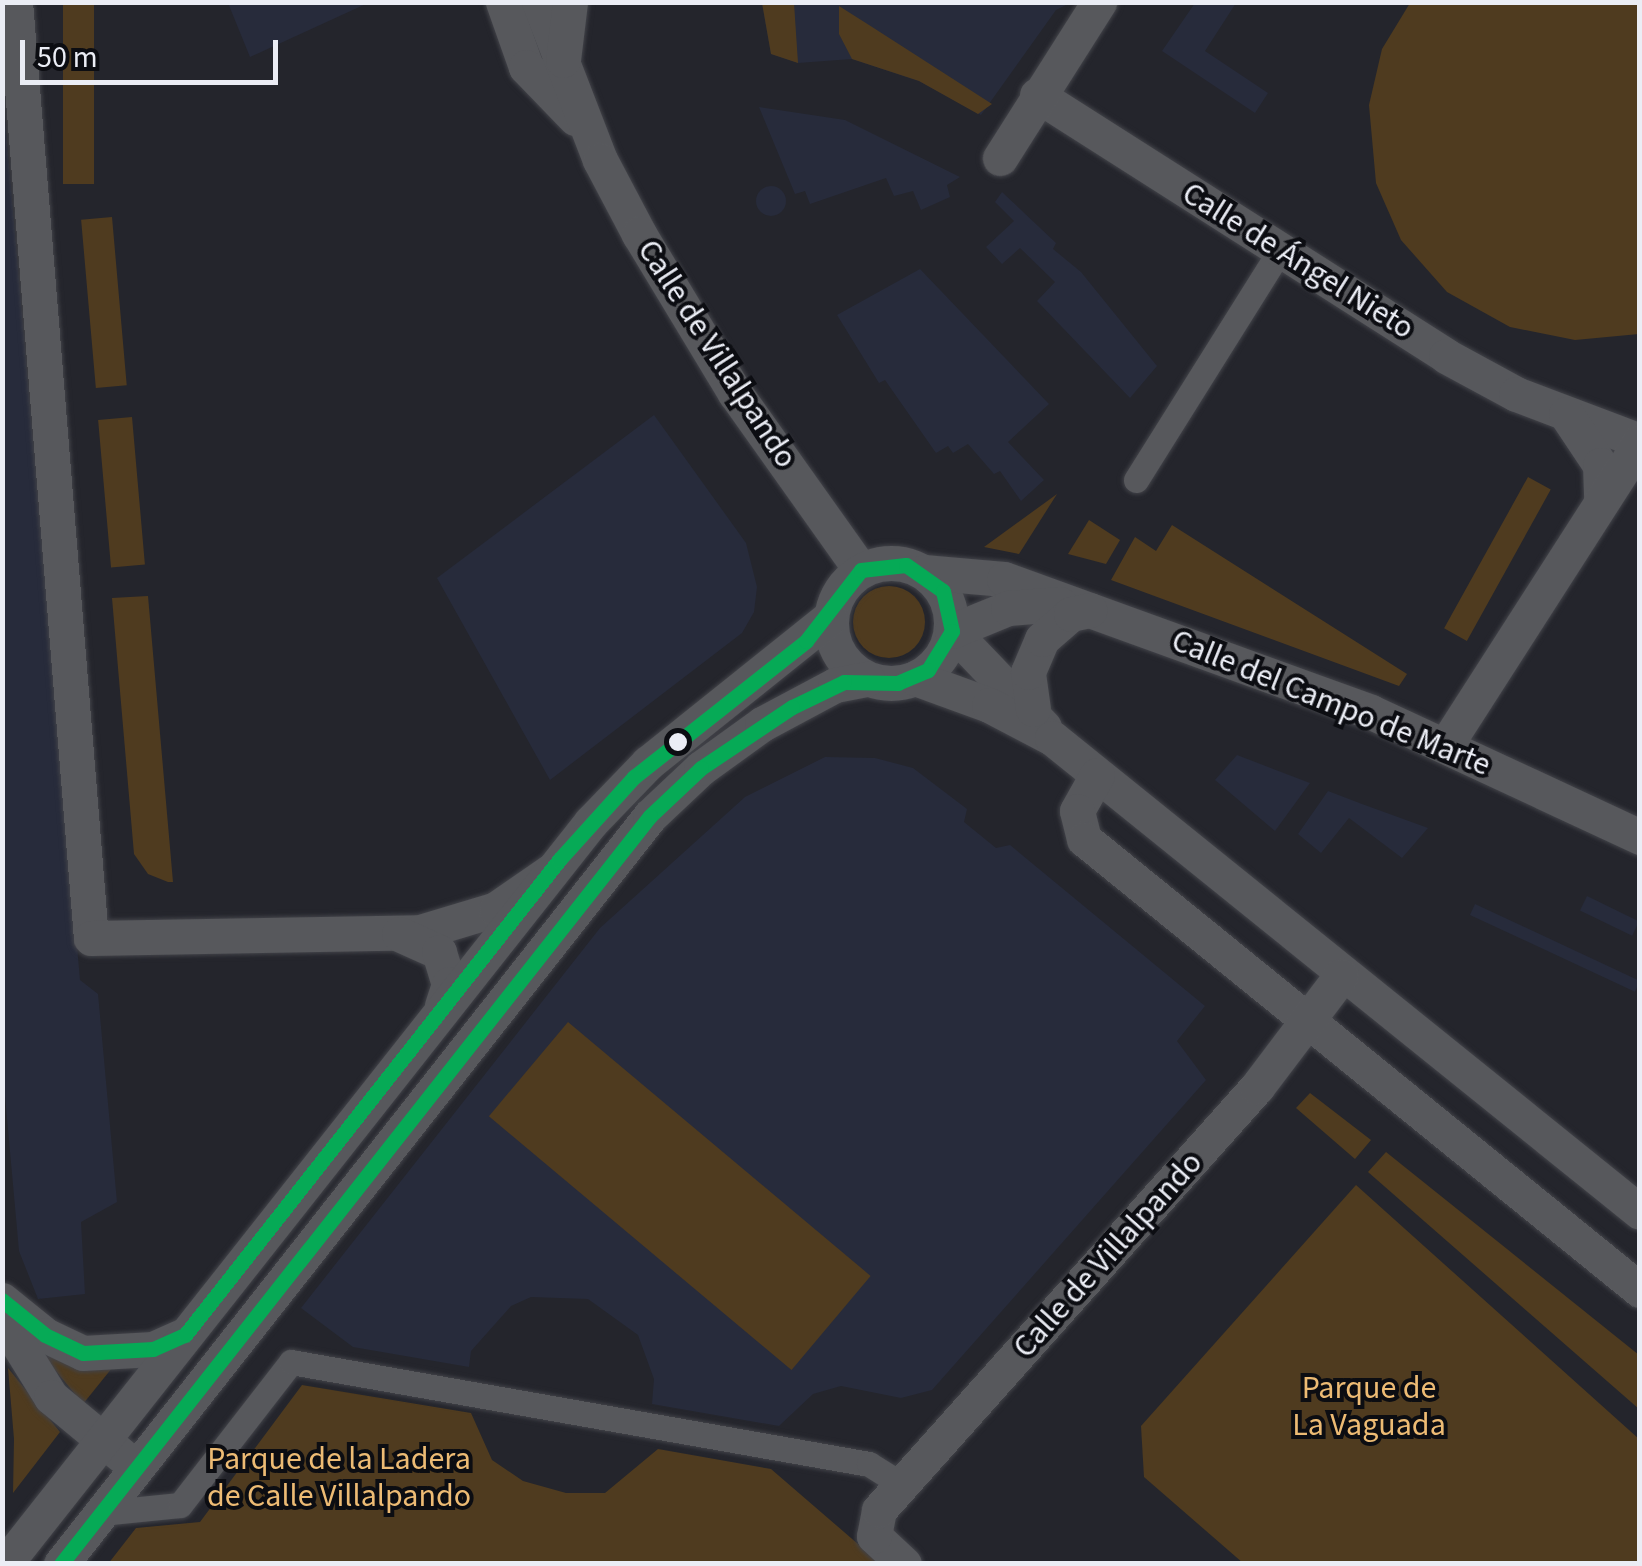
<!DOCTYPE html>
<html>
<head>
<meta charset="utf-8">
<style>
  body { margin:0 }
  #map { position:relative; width:1642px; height:1566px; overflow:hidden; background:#24252c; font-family:"Source Sans 3",sans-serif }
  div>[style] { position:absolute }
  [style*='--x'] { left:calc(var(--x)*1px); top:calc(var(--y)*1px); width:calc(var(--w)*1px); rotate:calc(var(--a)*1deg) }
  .built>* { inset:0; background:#272b3b; transform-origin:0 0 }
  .round { border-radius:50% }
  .green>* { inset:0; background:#4f3b1f; transform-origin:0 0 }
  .roads { filter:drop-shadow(0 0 2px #424349) drop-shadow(0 0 2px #424349) }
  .pedestrian>* { height:25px; margin:-12.5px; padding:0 12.5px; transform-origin:12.5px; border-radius:12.5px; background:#57585c }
  .minor>* { height:35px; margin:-17.5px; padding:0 17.5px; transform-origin:17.5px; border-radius:17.5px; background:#57585c }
  .minor>.ring { margin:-17.5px; padding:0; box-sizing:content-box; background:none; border:35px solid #57585c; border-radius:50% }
  .bus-1>* { height:15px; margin:-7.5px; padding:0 7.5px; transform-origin:7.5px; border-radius:7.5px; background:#06aa56 }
  .dots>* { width:28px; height:28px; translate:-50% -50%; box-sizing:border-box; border:5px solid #0c0d12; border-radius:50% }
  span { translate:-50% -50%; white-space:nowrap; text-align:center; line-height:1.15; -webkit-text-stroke:8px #0c0d12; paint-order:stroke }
  .street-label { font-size:32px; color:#ebedf5 }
  .park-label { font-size:32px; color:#edbb74 }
  .frame { position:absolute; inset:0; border:5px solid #ebedf5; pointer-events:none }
  .scale { position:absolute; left:20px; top:40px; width:258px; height:45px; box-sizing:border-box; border:5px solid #ebedf5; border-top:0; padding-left:12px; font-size:30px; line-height:35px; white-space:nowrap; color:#ebedf5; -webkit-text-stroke:8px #0c0d12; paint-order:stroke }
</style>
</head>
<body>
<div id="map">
  <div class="built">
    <div style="clip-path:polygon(228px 3px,368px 3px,250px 57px)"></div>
    <div style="clip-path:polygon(762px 3px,1070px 3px,1056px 10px,981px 115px,919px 81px,852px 59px,798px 63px,771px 54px)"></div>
    <div style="clip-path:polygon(1195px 3px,1236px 3px,1205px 51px,1268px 93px,1255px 113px,1162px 51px)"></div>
    <div style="clip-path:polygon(2px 84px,80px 980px,98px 994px,117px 1202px,81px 1222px,85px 1294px,38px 1299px,19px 1251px,2px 1063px)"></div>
    <div style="clip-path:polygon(759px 107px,845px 120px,960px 177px,947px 185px,950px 197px,921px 210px,913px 191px,894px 196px,886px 178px,810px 204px,805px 191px,795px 194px)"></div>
    <div class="round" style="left:756px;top:186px;width:30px;height:30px"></div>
    <div style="clip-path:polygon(1002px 192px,1056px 243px,1053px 249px,1081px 272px,1157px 366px,1130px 398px,1037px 301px,1055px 282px,1020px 248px,1002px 264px,986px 247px,1014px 221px,995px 202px)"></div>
    <div style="clip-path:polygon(920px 269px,1049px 404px,1008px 442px,1044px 480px,1021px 501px,1000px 471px,994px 474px,968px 444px,953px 453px,948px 446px,936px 453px,885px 380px,879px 383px,837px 315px)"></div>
    <div style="clip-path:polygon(654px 415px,746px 543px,757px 587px,754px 612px,742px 633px,550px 780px,437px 578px)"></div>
    <div style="clip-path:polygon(1237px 755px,1310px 783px,1275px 831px,1215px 780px)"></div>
    <div style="clip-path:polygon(825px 757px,875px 758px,913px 768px,967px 809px,964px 822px,996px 848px,1010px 845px,1205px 1006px,1177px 1041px,1206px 1080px,932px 1390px,901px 1398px,841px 1386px,813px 1394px,779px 1426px,652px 1404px,654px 1379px,638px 1335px,588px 1299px,531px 1297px,511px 1306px,471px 1351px,469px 1367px,353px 1347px,301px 1308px,600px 928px,745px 797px)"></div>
    <div style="clip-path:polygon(1328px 791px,1362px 804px,1428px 828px,1402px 858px,1349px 818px,1321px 853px,1298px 834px)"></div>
    <div style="left:1587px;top:896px;width:58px;height:16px;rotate:26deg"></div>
    <div style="left:1475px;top:904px;width:182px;height:12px;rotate:25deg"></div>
  </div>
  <div class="green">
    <div style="left:63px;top:3px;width:31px;height:181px"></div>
    <div style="clip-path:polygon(762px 3px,794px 3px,798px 63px,771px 54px)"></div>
    <div style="clip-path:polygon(1410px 3px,1639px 3px,1639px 334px,1575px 340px,1510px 327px,1447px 292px,1401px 240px,1376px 183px,1369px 105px,1382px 49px)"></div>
    <div style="clip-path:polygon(839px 6px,869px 25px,992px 104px,978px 114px,919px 81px,852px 59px,839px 34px)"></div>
    <div style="left:112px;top:217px;width:169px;height:31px;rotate:85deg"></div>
    <div style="left:132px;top:417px;width:148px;height:34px;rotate:85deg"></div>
    <div style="left:1528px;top:477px;width:26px;height:173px;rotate:29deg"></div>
    <div style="clip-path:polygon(1057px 494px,1019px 554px,984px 547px)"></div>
    <div style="clip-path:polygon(1089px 520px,1120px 540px,1106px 564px,1068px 554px)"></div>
    <div style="clip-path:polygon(1172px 525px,1407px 674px,1399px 686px,1111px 580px,1135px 537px,1156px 551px)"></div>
    <div class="round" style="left:853px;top:586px;width:72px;height:72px"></div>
    <div style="clip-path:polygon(148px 596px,173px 882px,168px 882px,148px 874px,134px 854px,112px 598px)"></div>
    <div style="left:568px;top:1022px;width:395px;height:123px;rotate:40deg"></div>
    <div style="clip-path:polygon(1310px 1093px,1371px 1140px,1355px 1159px,1296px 1108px)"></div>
    <div style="clip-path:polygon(1386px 1152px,1639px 1355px,1639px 1409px,1368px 1172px)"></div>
    <div style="clip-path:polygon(1356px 1185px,1639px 1439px,1639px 1563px,1243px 1563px,1144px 1477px,1141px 1426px)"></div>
    <div style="clip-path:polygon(37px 1348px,112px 1368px,83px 1404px)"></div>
    <div style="clip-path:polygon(8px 1368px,60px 1432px,13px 1493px,14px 1439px)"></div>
    <div style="clip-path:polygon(302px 1385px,471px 1413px,492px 1460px,523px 1481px,566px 1493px,605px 1493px,658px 1449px,771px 1469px,880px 1563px,108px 1564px,136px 1528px,200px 1522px)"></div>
  </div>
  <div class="roads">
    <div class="pedestrian">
      <div style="--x:1136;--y:480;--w:271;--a:-57.9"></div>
      <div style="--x:101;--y:1513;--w:79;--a:-5.8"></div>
      <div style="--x:180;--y:1505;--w:181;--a:-52.2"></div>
      <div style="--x:291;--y:1362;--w:587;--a:10.01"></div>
      <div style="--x:869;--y:1464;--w:39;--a:32"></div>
    </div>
    <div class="minor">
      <div style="--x:15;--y:2;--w:939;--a:85.36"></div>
      <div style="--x:91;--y:938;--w:329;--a:-1"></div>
      <div style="--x:420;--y:932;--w:79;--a:-16.8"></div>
      <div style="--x:496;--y:909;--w:67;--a:-34.6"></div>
      <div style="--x:503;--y:2;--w:69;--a:70.5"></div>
      <div style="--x:526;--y:67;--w:71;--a:46.1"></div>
      <div style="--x:539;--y:2;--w:169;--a:68.9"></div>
      <div style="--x:600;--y:160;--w:84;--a:62.2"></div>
      <div style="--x:639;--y:234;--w:186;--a:58.9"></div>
      <div style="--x:735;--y:393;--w:217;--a:54.6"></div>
      <div style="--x:563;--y:60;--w:58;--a:-83.1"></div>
      <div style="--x:1037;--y:95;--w:485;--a:32.5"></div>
      <div style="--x:1446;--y:356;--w:80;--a:28.5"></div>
      <div style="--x:1516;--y:394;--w:133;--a:20.8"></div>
      <div style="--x:1000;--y:158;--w:185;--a:-57.6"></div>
      <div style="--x:1566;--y:414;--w:61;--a:56.3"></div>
      <div style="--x:1600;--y:465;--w:37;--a:88"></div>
      <div class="ring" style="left:831px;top:563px;width:85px;height:85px"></div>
      <div style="--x:924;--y:572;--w:80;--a:5"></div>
      <div style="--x:1004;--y:579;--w:390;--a:19.9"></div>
      <div style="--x:1371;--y:712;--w:297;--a:24.9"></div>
      <div style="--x:952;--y:631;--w:133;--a:46.2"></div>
      <div style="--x:952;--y:631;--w:61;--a:-22.3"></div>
      <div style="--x:1008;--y:608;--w:52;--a:-4.4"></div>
      <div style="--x:915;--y:678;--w:79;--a:20"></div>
      <div style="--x:989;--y:705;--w:71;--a:27.6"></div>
      <div style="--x:1052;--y:738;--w:755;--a:38.87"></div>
      <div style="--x:1033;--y:709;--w:37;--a:-98"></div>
      <div style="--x:1028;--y:672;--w:36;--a:-67"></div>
      <div style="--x:1042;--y:639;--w:38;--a:-41"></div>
      <div style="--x:1071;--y:614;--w:19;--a:-12"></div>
      <div style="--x:1447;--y:743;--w:358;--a:-57.3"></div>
      <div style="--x:1097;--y:775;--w:41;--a:119.1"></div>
      <div style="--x:1077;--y:811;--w:29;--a:76"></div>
      <div style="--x:1084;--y:839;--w:716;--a:39.05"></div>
      <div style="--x:399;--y:934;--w:44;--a:24.2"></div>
      <div style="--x:439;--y:952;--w:34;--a:73"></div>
      <div style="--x:449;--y:984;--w:23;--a:108"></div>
      <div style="--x:2;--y:1300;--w:55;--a:39.1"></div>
      <div style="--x:45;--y:1335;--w:42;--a:25.3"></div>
      <div style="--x:83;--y:1353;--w:70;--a:-3.3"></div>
      <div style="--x:153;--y:1349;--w:35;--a:-24"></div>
      <div style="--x:2;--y:1318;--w:93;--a:58.2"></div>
      <div style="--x:51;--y:1397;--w:91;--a:39.6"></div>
      <div style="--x:5;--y:1564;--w:945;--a:-51.7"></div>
      <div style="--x:591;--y:822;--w:82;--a:-46"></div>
      <div style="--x:648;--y:763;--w:233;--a:-38.7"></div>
      <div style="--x:61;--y:1564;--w:952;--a:-51.78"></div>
      <div style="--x:650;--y:816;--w:70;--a:-43.3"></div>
      <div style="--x:701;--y:768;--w:75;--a:-35.8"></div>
      <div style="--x:762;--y:724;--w:83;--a:-28.1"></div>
      <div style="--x:835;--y:685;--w:33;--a:-11"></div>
      <div style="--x:904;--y:1564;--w:41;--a:-137"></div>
      <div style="--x:874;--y:1536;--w:26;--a:-79"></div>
      <div style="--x:879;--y:1510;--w:567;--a:-48.22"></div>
      <div style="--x:1257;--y:1087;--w:139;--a:-52.9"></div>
    </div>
  </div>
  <div class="bus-1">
    <div style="--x:2;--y:1300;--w:55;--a:39.1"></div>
    <div style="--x:45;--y:1335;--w:42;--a:25.3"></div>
    <div style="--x:83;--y:1353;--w:70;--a:-3.3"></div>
    <div style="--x:153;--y:1349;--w:35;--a:-24"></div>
    <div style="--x:185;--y:1335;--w:605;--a:-51.78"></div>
    <div style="--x:559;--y:860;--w:112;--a:-47.9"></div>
    <div style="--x:634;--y:777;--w:219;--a:-38.3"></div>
    <div style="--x:806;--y:641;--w:90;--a:-52.2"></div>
    <div style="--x:861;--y:570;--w:45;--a:-6.3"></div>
    <div style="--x:906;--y:565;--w:45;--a:35.1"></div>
    <div style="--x:943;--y:591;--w:41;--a:77.3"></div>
    <div style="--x:952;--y:631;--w:46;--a:121.6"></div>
    <div style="--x:928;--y:670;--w:33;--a:157"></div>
    <div style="--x:898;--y:683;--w:54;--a:-178.9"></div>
    <div style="--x:844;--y:682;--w:58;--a:154.3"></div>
    <div style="--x:792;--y:707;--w:110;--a:146.2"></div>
    <div style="--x:701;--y:768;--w:70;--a:136.7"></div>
    <div style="--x:650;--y:816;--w:952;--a:128.22"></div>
  </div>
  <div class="dots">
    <div style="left:678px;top:742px;background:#ebedf5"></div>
  </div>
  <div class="street-label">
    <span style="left:1298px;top:261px;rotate:32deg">Calle de Ángel Nieto</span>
    <span style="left:717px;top:354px;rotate:57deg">Calle de Villalpando</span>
    <span style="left:1331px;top:703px;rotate:22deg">Calle del Campo de Marte</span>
    <span style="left:1108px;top:1255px;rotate:-48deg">Calle de Villalpando</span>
  </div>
  <div class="park-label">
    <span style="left:1369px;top:1407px">Parque de<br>La Vaguada</span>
    <span style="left:339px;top:1478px">Parque de la Ladera<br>de Calle Villalpando</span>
  </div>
  <div class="frame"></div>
  <div class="scale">50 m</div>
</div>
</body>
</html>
